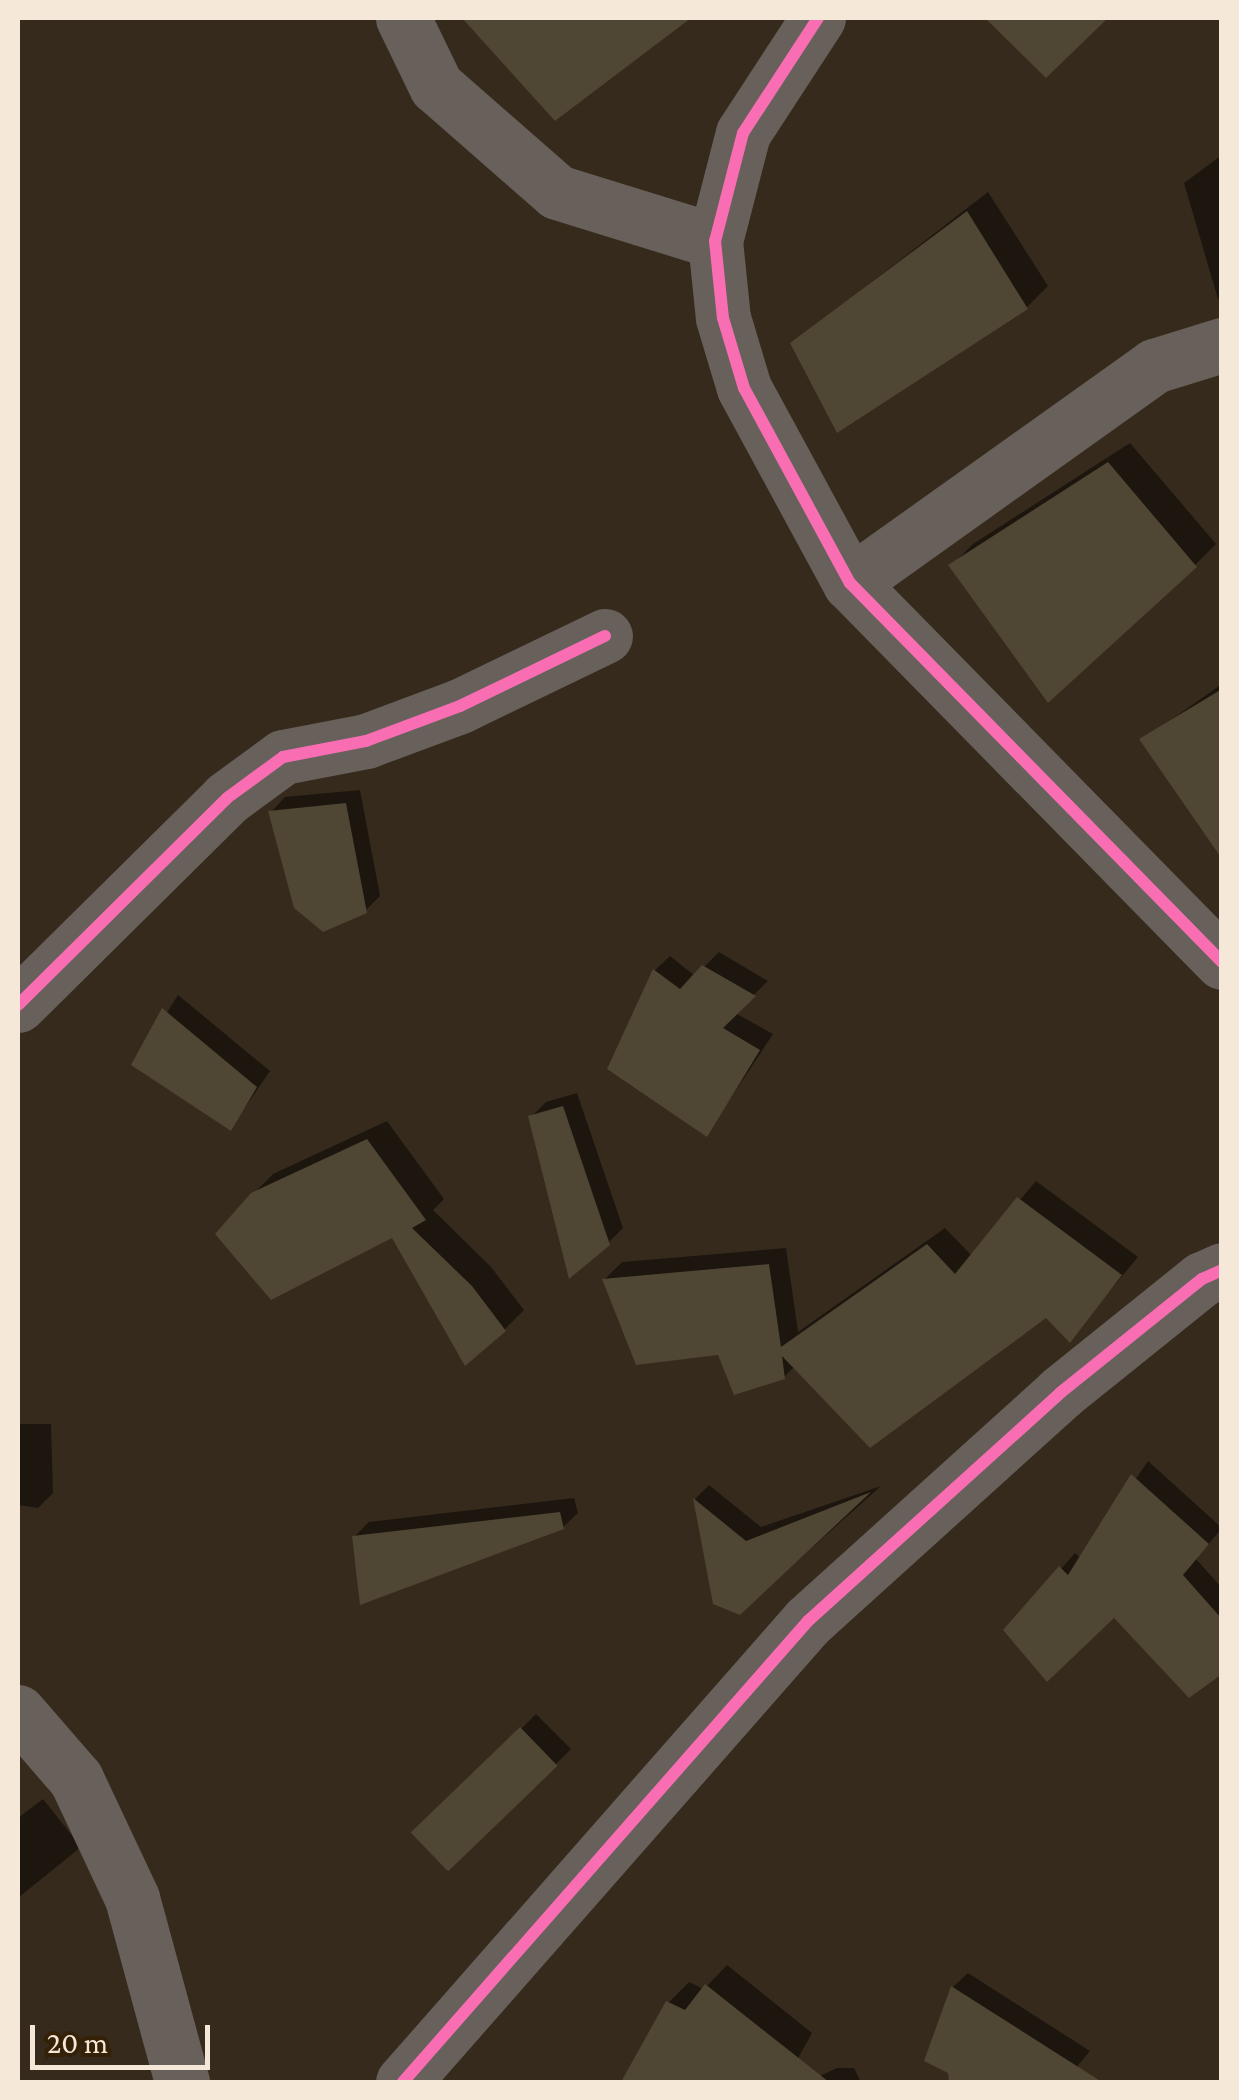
<!DOCTYPE html>
<html>
<head>
<meta charset="utf-8">
<style>
  body { margin:0 }
  #map { position:relative; width:1239px; height:2100px; overflow:hidden; background:#362a1c; font-family:"Crimson Pro",serif }
  div>[style] { position:absolute }
  [style*='--x'] { left:calc(var(--x)*1px); top:calc(var(--y)*1px); width:calc(var(--w)*1px); rotate:calc(var(--a)*1deg) }
  .shadow>* { inset:0; background:#0007 }
  .building>* { inset:0; background:#504634; transform-origin:0 0 }
  .minor>* { height:55px; margin:-27.5px; padding:0 27.5px; transform-origin:27.5px; border-radius:27.5px; background:#68605a }
  .cycleway>* { height:12px; margin:-6px; padding:0 6px; transform-origin:6px; border-radius:6px; background:#f96db3 }
  span { translate:-50% -50%; white-space:nowrap; text-align:center; line-height:1.15; -webkit-text-stroke:8px #352107; paint-order:stroke }
  .frame { position:absolute; inset:0; border:20px solid #f5e8d9; pointer-events:none }
  .scale { position:absolute; left:30px; top:2025px; width:180px; height:45px; box-sizing:border-box; border:5px solid #f5e8d9; border-top:0; padding-left:12px; font-size:30px; line-height:35px; white-space:nowrap; color:#f5e8d9; -webkit-text-stroke:8px #352107; paint-order:stroke }
</style>
</head>
<body>
<div id="map">
  <div class="shadow">
    <div style="clip-path:polygon(465px 18px,685px 18px,555px 118px)"></div>
    <div style="clip-path:polygon(989px 18px,1104px 18px,1046px 74px)"></div>
    <div style="clip-path:polygon(1222px 155px,1222px 298px,1218px 299px,1184px 183px)"></div>
    <div style="clip-path:polygon(988px 192px,1048px 286px,1027px 307px,793px 343px)"></div>
    <div style="clip-path:polygon(1130px 443px,1216px 544px,1195px 565px,952px 565px,973px 544px)"></div>
    <div style="clip-path:polygon(1222px 684px,1222px 855px,1142px 740px)"></div>
    <div style="clip-path:polygon(360px 790px,380px 896px,365px 911px,271px 812px,285px 797px)"></div>
    <div style="clip-path:polygon(719px 952px,768px 981px,735px 1013px,773px 1034px,707px 1134px,610px 1068px,655px 970px,670px 956px,695px 976px)"></div>
    <div style="clip-path:polygon(178px 995px,270px 1071px,231px 1128px,134px 1064px)"></div>
    <div style="clip-path:polygon(577px 1093px,623px 1228px,608px 1243px,531px 1117px,546px 1102px)"></div>
    <div style="clip-path:polygon(387px 1121px,444px 1199px,433px 1210px,491px 1267px,524px 1310px,504px 1330px,393px 1234px,252px 1195px,273px 1174px)"></div>
    <div style="clip-path:polygon(1036px 1181px,1138px 1257px,1070px 1339px,1046px 1315px,795px 1366px,784px 1377px,720px 1352px,605px 1279px,622px 1262px,786px 1248px,798px 1332px,945px 1228px,972px 1256px)"></div>
    <div style="clip-path:polygon(18px 1424px,51px 1424px,53px 1493px,38px 1508px,18px 1505px)"></div>
    <div style="clip-path:polygon(1148px 1461px,1222px 1528px,1196px 1559px,1222px 1588px,1222px 1671px,1115px 1614px,1007px 1630px,1075px 1553px,1081px 1559px)"></div>
    <div style="clip-path:polygon(709px 1485px,761px 1527px,881px 1486px,740px 1612px,715px 1602px,695px 1499px)"></div>
    <div style="clip-path:polygon(574px 1498px,578px 1513px,563px 1527px,354px 1537px,369px 1522px)"></div>
    <div style="clip-path:polygon(536px 1714px,571px 1749px,447px 1873px,521px 1729px)"></div>
    <div style="clip-path:polygon(43px 1799px,81px 1847px,18px 1898px,18px 1818px)"></div>
    <div style="clip-path:polygon(727px 1965px,812px 2033px,785px 2082px,629px 2082px,668px 2003px,689px 1982px,704px 1989px)"></div>
    <div style="clip-path:polygon(968px 1973px,1090px 2051px,1064px 2082px,951px 2082px,951px 2072px,927px 2060px,953px 1987px)"></div>
    <div style="clip-path:polygon(837px 2068px,854px 2068px,861px 2082px,807px 2082px)"></div>
  </div>
  <div class="building">
    <div style="clip-path:polygon(462px 18px,691px 18px,555px 121px)"></div>
    <div style="clip-path:polygon(985px 18px,1108px 18px,1046px 78px)"></div>
    <div style="clip-path:polygon(967px 211px,1028px 309px,837px 433px,790px 343px)"></div>
    <div style="clip-path:polygon(1108px 462px,1197px 567px,1048px 703px,948px 565px)"></div>
    <div style="clip-path:polygon(1222px 689px,1222px 859px,1139px 739px)"></div>
    <div style="clip-path:polygon(346px 803px,367px 913px,323px 932px,294px 908px,268px 811px)"></div>
    <div style="clip-path:polygon(702px 965px,756px 996px,723px 1028px,760px 1050px,707px 1137px,607px 1069px,653px 969px,680px 989px)"></div>
    <div style="clip-path:polygon(162px 1008px,257px 1087px,231px 1131px,131px 1065px)"></div>
    <div style="clip-path:polygon(563px 1106px,610px 1245px,569px 1279px,528px 1116px)"></div>
    <div style="clip-path:polygon(367px 1139px,426px 1220px,412px 1228px,472px 1286px,506px 1331px,465px 1366px,392px 1238px,271px 1300px,215px 1234px,251px 1193px)"></div>
    <div style="clip-path:polygon(1017px 1197px,1122px 1275px,1070px 1343px,1046px 1318px,870px 1448px,782px 1356px,785px 1379px,734px 1395px,718px 1355px,636px 1365px,602px 1279px,769px 1264px,781px 1347px,927px 1244px,955px 1274px)"></div>
    <div style="clip-path:polygon(1131px 1474px,1209px 1544px,1183px 1575px,1222px 1619px,1222px 1674px,1189px 1698px,1114px 1618px,1047px 1682px,1003px 1630px,1059px 1566px,1068px 1575px)"></div>
    <div style="clip-path:polygon(871px 1492px,740px 1615px,713px 1604px,693px 1498px,746px 1541px)"></div>
    <div style="clip-path:polygon(560px 1512px,564px 1529px,360px 1605px,352px 1536px)"></div>
    <div style="left:520px;top:1727px;width:54px;height:152px;rotate:46deg"></div>
    <div style="clip-path:polygon(705px 1984px,829px 2082px,621px 2082px,666px 2001px,685px 2010px)"></div>
    <div style="clip-path:polygon(951px 1986px,1102px 2082px,949px 2082px,948px 2073px,924px 2061px)"></div>
  </div>
  <div class="minor">
    <div style="--x:403;--y:18;--w:76;--a:64.1"></div>
    <div style="--x:436;--y:86;--w:161;--a:41.2"></div>
    <div style="--x:557;--y:192;--w:165;--a:17.2"></div>
    <div style="--x:818;--y:18;--w:137;--a:123.1"></div>
    <div style="--x:743;--y:133;--w:112;--a:104.5"></div>
    <div style="--x:715;--y:241;--w:77;--a:84.1"></div>
    <div style="--x:723;--y:318;--w:73;--a:73.3"></div>
    <div style="--x:744;--y:388;--w:222;--a:61.5"></div>
    <div style="--x:850;--y:583;--w:531;--a:45.53"></div>
    <div style="--x:850;--y:583;--w:374;--a:-35.5"></div>
    <div style="--x:1154;--y:366;--w:71;--a:-17.2"></div>
    <div style="--x:18;--y:1005;--w:294;--a:-44.7"></div>
    <div style="--x:227;--y:798;--w:69;--a:-36.2"></div>
    <div style="--x:283;--y:757;--w:85;--a:-10.9"></div>
    <div style="--x:366;--y:741;--w:100;--a:-20.4"></div>
    <div style="--x:460;--y:706;--w:161;--a:-25.8"></div>
    <div style="--x:18;--y:1712;--w:89;--a:49.1"></div>
    <div style="--x:76;--y:1779;--w:132;--a:64.8"></div>
    <div style="--x:132;--y:1898;--w:191;--a:74.8"></div>
    <div style="--x:403;--y:2082;--w:614;--a:-48.7"></div>
    <div style="--x:808;--y:1621;--w:340;--a:-42.1"></div>
    <div style="--x:1060;--y:1393;--w:182;--a:-38.8"></div>
    <div style="--x:1202;--y:1279;--w:22;--a:-24"></div>
  </div>
  <div class="cycleway">
    <div style="--x:818;--y:18;--w:137;--a:123.1"></div>
    <div style="--x:743;--y:133;--w:112;--a:104.5"></div>
    <div style="--x:715;--y:241;--w:77;--a:84.1"></div>
    <div style="--x:723;--y:318;--w:73;--a:73.3"></div>
    <div style="--x:744;--y:388;--w:222;--a:61.5"></div>
    <div style="--x:850;--y:583;--w:531;--a:45.53"></div>
    <div style="--x:18;--y:1005;--w:294;--a:-44.7"></div>
    <div style="--x:227;--y:798;--w:69;--a:-36.2"></div>
    <div style="--x:283;--y:757;--w:85;--a:-10.9"></div>
    <div style="--x:366;--y:741;--w:100;--a:-20.4"></div>
    <div style="--x:460;--y:706;--w:161;--a:-25.8"></div>
    <div style="--x:403;--y:2082;--w:614;--a:-48.7"></div>
    <div style="--x:808;--y:1621;--w:340;--a:-42.1"></div>
    <div style="--x:1060;--y:1393;--w:182;--a:-38.8"></div>
    <div style="--x:1202;--y:1279;--w:22;--a:-24"></div>
  </div>
  <div class="frame"></div>
  <div class="scale">20 m</div>
</div>
</body>
</html>
